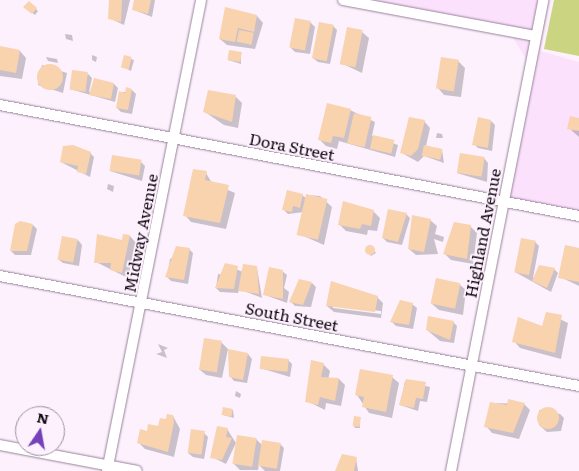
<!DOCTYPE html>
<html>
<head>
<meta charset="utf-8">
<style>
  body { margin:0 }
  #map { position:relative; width:579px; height:471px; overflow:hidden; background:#fcf1fc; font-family:Literata,serif }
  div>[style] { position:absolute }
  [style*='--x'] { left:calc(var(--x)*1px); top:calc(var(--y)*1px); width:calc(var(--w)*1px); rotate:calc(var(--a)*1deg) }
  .built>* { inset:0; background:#fbe1fc }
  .green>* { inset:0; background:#cad481 }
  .shadow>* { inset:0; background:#0003 }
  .building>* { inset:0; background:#f9d2ae; transform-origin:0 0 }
  .round { border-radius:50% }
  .roads { filter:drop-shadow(0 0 1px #9a819b) drop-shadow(0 0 1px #9a819b) }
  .minor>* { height:10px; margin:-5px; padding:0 5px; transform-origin:5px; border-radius:5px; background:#fff }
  span { translate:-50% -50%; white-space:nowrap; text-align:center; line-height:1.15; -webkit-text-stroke:4px #fcf1fc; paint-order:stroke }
  .street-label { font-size:16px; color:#110812 }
  .north { position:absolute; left:15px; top:406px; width:50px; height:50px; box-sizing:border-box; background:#fcf1fc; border:1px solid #9e949e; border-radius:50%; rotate:12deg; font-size:14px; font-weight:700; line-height:20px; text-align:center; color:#110812 }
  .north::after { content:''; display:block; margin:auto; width:18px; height:22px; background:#7341b9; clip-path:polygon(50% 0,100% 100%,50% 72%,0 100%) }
</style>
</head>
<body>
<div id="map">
  <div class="built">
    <div style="clip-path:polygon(346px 0,549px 0,540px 51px,579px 62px,579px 219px,507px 205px,533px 70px,510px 33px)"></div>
  </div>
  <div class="green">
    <div style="clip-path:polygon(554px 0,579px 0,579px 56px,544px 49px)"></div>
  </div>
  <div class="shadow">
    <div style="clip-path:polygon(111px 0,130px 0,124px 25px,109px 18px)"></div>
    <div style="clip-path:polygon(135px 0,155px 0,152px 17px,134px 10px)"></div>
    <div style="clip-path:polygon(29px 3px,38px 11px,35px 15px,25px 7px)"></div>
    <div style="clip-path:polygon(257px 16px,263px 23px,255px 49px,227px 45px,220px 39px)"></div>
    <div style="clip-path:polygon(310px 22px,315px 27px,310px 54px,295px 52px,291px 48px)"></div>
    <div style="clip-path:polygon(333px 26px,337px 30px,330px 64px,318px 62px,313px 58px)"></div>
    <div style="clip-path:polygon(362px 32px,369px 38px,362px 73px,341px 63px)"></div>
    <div style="clip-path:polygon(65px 34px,72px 35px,73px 41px,66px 39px)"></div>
    <div style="clip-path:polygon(0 47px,20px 51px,26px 58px,22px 79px,0 76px)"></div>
    <div style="clip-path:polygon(241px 54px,241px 64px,228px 60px)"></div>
    <div style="clip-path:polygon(92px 55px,97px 57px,96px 62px,92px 60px)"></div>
    <div style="clip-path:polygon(46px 57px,57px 59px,58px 63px,48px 61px)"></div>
    <div style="clip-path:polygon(125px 57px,134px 60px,131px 71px,123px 67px)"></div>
    <div style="clip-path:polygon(458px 61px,465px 68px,461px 97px,444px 95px,438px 88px)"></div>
    <div style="clip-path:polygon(42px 65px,67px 73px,63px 93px,38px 85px)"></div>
    <div style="clip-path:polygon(88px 74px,92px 78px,89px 92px,114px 84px,118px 88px,115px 102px,70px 89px)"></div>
    <div style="clip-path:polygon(132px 90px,136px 94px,132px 114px,121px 112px,117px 108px,120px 93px)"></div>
    <div style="clip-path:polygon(236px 97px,242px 103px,238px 128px,224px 125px,205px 112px)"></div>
    <div style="clip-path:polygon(350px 110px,375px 122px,372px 136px,398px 145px,395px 157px,339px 141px,337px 149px,326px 146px,320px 140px)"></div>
    <div style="clip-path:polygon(579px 119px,579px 137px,569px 128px)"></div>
    <div style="clip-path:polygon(424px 121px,430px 128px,426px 146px,442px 150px,444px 163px,424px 156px,418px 162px,402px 153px)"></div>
    <div style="clip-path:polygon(491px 121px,495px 125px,492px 151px,478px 148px,474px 144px)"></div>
    <div style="clip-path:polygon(437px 133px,442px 134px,443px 138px,436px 138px)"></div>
    <div style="clip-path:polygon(90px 153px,94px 157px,90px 177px,61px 162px)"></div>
    <div style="clip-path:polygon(484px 158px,488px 163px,487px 182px,457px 173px)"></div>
    <div style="clip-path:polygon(141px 162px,145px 166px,142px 181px,110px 171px)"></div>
    <div style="clip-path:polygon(206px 173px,212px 183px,235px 193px,226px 229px,191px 222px,185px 215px)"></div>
    <div style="clip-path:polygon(108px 184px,114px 186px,113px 192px,107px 189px)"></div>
    <div style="clip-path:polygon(302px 195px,307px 199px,307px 195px,320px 196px,332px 207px,324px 245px,299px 234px,304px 212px,288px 214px,284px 210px)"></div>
    <div style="clip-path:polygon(373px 211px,380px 218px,377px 231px,368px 230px,367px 235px,346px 231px,339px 224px)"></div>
    <div style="clip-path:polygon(406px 214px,410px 218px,402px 245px,387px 242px,383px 238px)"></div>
    <div style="clip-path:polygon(430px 220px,437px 226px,435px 234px,444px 237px,443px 242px,434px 239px,438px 254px,416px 255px,409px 249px)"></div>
    <div style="clip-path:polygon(33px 225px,37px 229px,31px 255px,15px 255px,11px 251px)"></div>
    <div style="clip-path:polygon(470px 226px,477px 233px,473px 264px,451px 260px,445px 254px)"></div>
    <div style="clip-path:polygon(130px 236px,136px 243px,128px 278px,96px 262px)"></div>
    <div style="clip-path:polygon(78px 240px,82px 245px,79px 266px,63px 263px,58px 259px)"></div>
    <div style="clip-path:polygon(535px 242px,539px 246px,533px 278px,554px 269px,558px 273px,551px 292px,515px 272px)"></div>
    <div style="clip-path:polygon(371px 247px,376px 253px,371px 256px,367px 250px)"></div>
    <div style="clip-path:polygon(189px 249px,193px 253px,188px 284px,171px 281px,167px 277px,170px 259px)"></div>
    <div style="clip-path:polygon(579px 249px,579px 286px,560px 277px)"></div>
    <div style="clip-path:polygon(226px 265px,243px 272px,257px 268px,262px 298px,239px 289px,238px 293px,220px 292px,216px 288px,218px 274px,224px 275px)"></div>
    <div style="clip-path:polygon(282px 271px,287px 275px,284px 288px,289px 292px,287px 303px,265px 295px)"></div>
    <div style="clip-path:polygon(312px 283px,316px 287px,311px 307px,295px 306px,291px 302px)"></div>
    <div style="clip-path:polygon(459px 284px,466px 290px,463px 315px,439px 310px,432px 304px)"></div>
    <div style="clip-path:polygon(evenodd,377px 297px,383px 303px,381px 318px,334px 312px,327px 306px,377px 297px,333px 306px,381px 311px,381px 314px,333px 308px,333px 306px)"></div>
    <div style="clip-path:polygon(412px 304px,417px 308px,413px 329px,396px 326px,392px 322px)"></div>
    <div style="clip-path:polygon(547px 313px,568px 323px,561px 359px,520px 348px,514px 341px,543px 328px)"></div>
    <div style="clip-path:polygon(453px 322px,457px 326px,454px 343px,440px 341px,427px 330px)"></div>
    <div style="clip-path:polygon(221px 342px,228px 349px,222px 378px,206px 375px,199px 369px)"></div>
    <div style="clip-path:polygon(158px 344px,168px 348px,164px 350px,167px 358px,156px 354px,162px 352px)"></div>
    <div style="clip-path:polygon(248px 354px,252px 359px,247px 383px,234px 381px,230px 376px)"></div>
    <div style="clip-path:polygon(288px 360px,292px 364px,290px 377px,260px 368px)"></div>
    <div style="clip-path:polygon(323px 364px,330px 371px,328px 380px,339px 379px,345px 385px,341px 406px,326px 403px,325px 410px,307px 401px)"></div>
    <div style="clip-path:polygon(392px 377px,399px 383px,392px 418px,369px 413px,357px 395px)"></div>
    <div style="clip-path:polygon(405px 381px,430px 387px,427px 402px,420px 401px,418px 411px,400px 405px)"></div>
    <div style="clip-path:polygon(236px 391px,241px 394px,240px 398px,235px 396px)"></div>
    <div style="clip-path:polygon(491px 403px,524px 404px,530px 410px,519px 439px,492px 433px,486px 426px)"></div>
    <div style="clip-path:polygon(233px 410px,234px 418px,223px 415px)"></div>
    <div style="clip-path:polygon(539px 410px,560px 414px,564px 418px,561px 431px,547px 432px,539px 425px)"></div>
    <div style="clip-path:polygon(173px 416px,180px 429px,174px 457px,145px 449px,139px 443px)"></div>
    <div style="clip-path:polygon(360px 418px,360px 428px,355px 428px,354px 426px)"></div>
    <div style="clip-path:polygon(227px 429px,236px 443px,226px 464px,212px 457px)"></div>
    <div style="clip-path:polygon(204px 433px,208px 437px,204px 459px,193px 457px,188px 453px)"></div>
    <div style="clip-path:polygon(256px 439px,262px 445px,280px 444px,284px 448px,280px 471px,265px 471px,259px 465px,258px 470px,240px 470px,233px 463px)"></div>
    <div style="clip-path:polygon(343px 455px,356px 458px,358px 471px,338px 471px)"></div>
  </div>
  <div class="building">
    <div style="clip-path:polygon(109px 0,122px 0,121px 22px,108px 19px)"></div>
    <div style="clip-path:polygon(134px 0,151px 0,148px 14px,132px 10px)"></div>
    <div style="clip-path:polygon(29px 1px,37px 8px,32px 14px,23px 7px)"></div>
    <div style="clip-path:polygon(225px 7px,257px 15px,254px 32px,238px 28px,235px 42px,219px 39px)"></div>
    <div style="left:295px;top:18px;width:16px;height:30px;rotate:11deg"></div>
    <div style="left:319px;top:22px;width:15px;height:37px;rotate:11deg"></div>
    <div style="left:347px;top:27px;width:16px;height:38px;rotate:11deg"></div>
    <div style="left:239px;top:30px;width:15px;height:12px;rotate:11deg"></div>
    <div style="clip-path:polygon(0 46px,20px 50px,16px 73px,0 70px)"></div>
    <div style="left:229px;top:50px;width:13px;height:10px;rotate:9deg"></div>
    <div style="left:124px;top:55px;width:8px;height:13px;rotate:14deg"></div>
    <div style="left:441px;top:57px;width:18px;height:32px;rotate:9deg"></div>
    <div class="round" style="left:37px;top:64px;width:26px;height:26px"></div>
    <div style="left:72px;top:70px;width:16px;height:20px;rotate:7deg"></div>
    <div style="clip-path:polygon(94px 78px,114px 83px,111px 99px,89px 95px)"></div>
    <div style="clip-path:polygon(126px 87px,132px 89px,128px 110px,116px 108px,119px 91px,125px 93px)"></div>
    <div style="clip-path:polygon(208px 90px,236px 95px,232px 122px,203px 112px)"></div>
    <div style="clip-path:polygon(327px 103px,351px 109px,344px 138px,333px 136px,331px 143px,318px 140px)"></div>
    <div style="left:354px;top:113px;width:18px;height:31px;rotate:13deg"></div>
    <div style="clip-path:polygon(570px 116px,579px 118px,579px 131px,567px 129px)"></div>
    <div style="clip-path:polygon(409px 117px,425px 120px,418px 149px,411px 156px,400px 153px)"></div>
    <div style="clip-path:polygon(478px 117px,491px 120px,488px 148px,472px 145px)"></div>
    <div style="left:373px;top:135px;width:22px;height:14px;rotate:13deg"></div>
    <div style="clip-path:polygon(73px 145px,91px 152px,86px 174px,77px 172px,78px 166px,60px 162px,63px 146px)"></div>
    <div style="left:424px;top:145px;width:19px;height:11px;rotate:12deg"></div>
    <div style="left:460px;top:153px;width:25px;height:20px;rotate:9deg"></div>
    <div style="left:112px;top:155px;width:30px;height:16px;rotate:9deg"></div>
    <div style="clip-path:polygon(193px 169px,207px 171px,205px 180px,229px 185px,220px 223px,183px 216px)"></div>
    <div style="clip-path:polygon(287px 190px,303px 194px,300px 208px,293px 206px,292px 212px,282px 210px)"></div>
    <div style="left:306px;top:194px;width:22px;height:42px;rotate:13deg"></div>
    <div style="clip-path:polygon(343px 201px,374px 210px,371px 226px,362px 224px,360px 229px,338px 225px)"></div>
    <div style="clip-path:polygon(388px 209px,407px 213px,398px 242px,382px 238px)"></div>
    <div style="clip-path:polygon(412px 215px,431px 219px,424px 252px,408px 249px)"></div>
    <div style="clip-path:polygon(20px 221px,33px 224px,27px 251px,10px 251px,15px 224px)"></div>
    <div style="clip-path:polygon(454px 222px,471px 225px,467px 259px,443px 254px)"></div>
    <div style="clip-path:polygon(97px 234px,122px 240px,123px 234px,130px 235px,122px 273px,110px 270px,111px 263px,94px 263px)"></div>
    <div style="left:62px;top:236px;width:16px;height:24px;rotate:11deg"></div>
    <div style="left:521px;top:238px;width:15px;height:35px;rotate:11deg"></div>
    <div style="clip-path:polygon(565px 245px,579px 248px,579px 282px,558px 278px)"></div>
    <div class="round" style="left:365px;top:245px;width:10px;height:10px"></div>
    <div style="clip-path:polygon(176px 246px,190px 248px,184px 280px,165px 277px)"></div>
    <div style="clip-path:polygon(225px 263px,238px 266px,234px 289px,215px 288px)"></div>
    <div style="clip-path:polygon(243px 264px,257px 266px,259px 294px,238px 291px)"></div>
    <div style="clip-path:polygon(539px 265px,555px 268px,547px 288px,532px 281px)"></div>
    <div style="clip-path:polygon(269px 267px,283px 270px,283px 299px,263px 295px)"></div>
    <div style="left:436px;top:278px;width:25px;height:26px;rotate:12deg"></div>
    <div style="clip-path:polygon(299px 279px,312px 282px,303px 305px,289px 302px)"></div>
    <div style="clip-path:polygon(331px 281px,378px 296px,375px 312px,326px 306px)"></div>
    <div style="clip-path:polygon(400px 300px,413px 303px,409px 325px,390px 322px)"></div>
    <div style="clip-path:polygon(546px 312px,562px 315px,555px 353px,512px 342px,518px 317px,542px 326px)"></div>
    <div style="clip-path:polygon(428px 316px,454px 321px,450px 340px,426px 330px)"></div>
    <div style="left:204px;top:338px;width:18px;height:32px;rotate:9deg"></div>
    <div style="clip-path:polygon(228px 349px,248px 353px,243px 380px,229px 377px)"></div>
    <div style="left:261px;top:356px;width:28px;height:13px;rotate:6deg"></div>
    <div style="clip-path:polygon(311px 360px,324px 363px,321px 377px,339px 378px,335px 401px,320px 397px,318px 405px,305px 402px)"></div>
    <div style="clip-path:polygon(360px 369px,393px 375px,386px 412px,362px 407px,364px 397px,355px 395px)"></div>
    <div style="clip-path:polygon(406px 379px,426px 382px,423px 399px,416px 398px,414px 408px,399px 405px)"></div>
    <div style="clip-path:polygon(508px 399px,525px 403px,513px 433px,484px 427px,490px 402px,507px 405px)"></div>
    <div class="round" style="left:537px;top:407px;width:22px;height:22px"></div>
    <div style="left:223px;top:407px;width:10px;height:8px;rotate:11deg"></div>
    <div style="clip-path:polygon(167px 414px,173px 415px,174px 422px,168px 452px,137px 443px,140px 429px,147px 431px,148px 424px,158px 426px,160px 418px,166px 419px)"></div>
    <div style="left:354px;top:416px;width:7px;height:10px;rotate:8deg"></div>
    <div style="clip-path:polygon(217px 426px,228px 428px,226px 437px,232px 438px,222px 460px,210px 458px)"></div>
    <div style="left:191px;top:429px;width:14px;height:24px;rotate:8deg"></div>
    <div style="left:237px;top:435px;width:20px;height:29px;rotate:9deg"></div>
    <div style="left:262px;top:440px;width:19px;height:26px;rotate:9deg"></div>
    <div style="clip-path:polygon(342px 454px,357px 457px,354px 471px,335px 471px)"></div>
  </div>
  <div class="roads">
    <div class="minor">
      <div style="--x:343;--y:0;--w:196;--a:10.6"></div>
      <div style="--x:0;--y:105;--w:590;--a:10.85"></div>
      <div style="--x:0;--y:276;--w:589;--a:10.76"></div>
      <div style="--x:0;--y:445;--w:139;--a:10.7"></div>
      <div style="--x:107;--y:471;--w:480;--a:-78.7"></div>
      <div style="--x:451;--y:471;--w:480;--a:-78.9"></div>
    </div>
  </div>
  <div class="street-label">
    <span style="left:292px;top:146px;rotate:11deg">Dora Street</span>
    <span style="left:140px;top:233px;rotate:-79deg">Midway Avenue</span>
    <span style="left:482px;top:233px;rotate:-79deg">Highland Avenue</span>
    <span style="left:292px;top:316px;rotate:11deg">South Street</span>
  </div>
  <div class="north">N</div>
</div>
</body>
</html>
